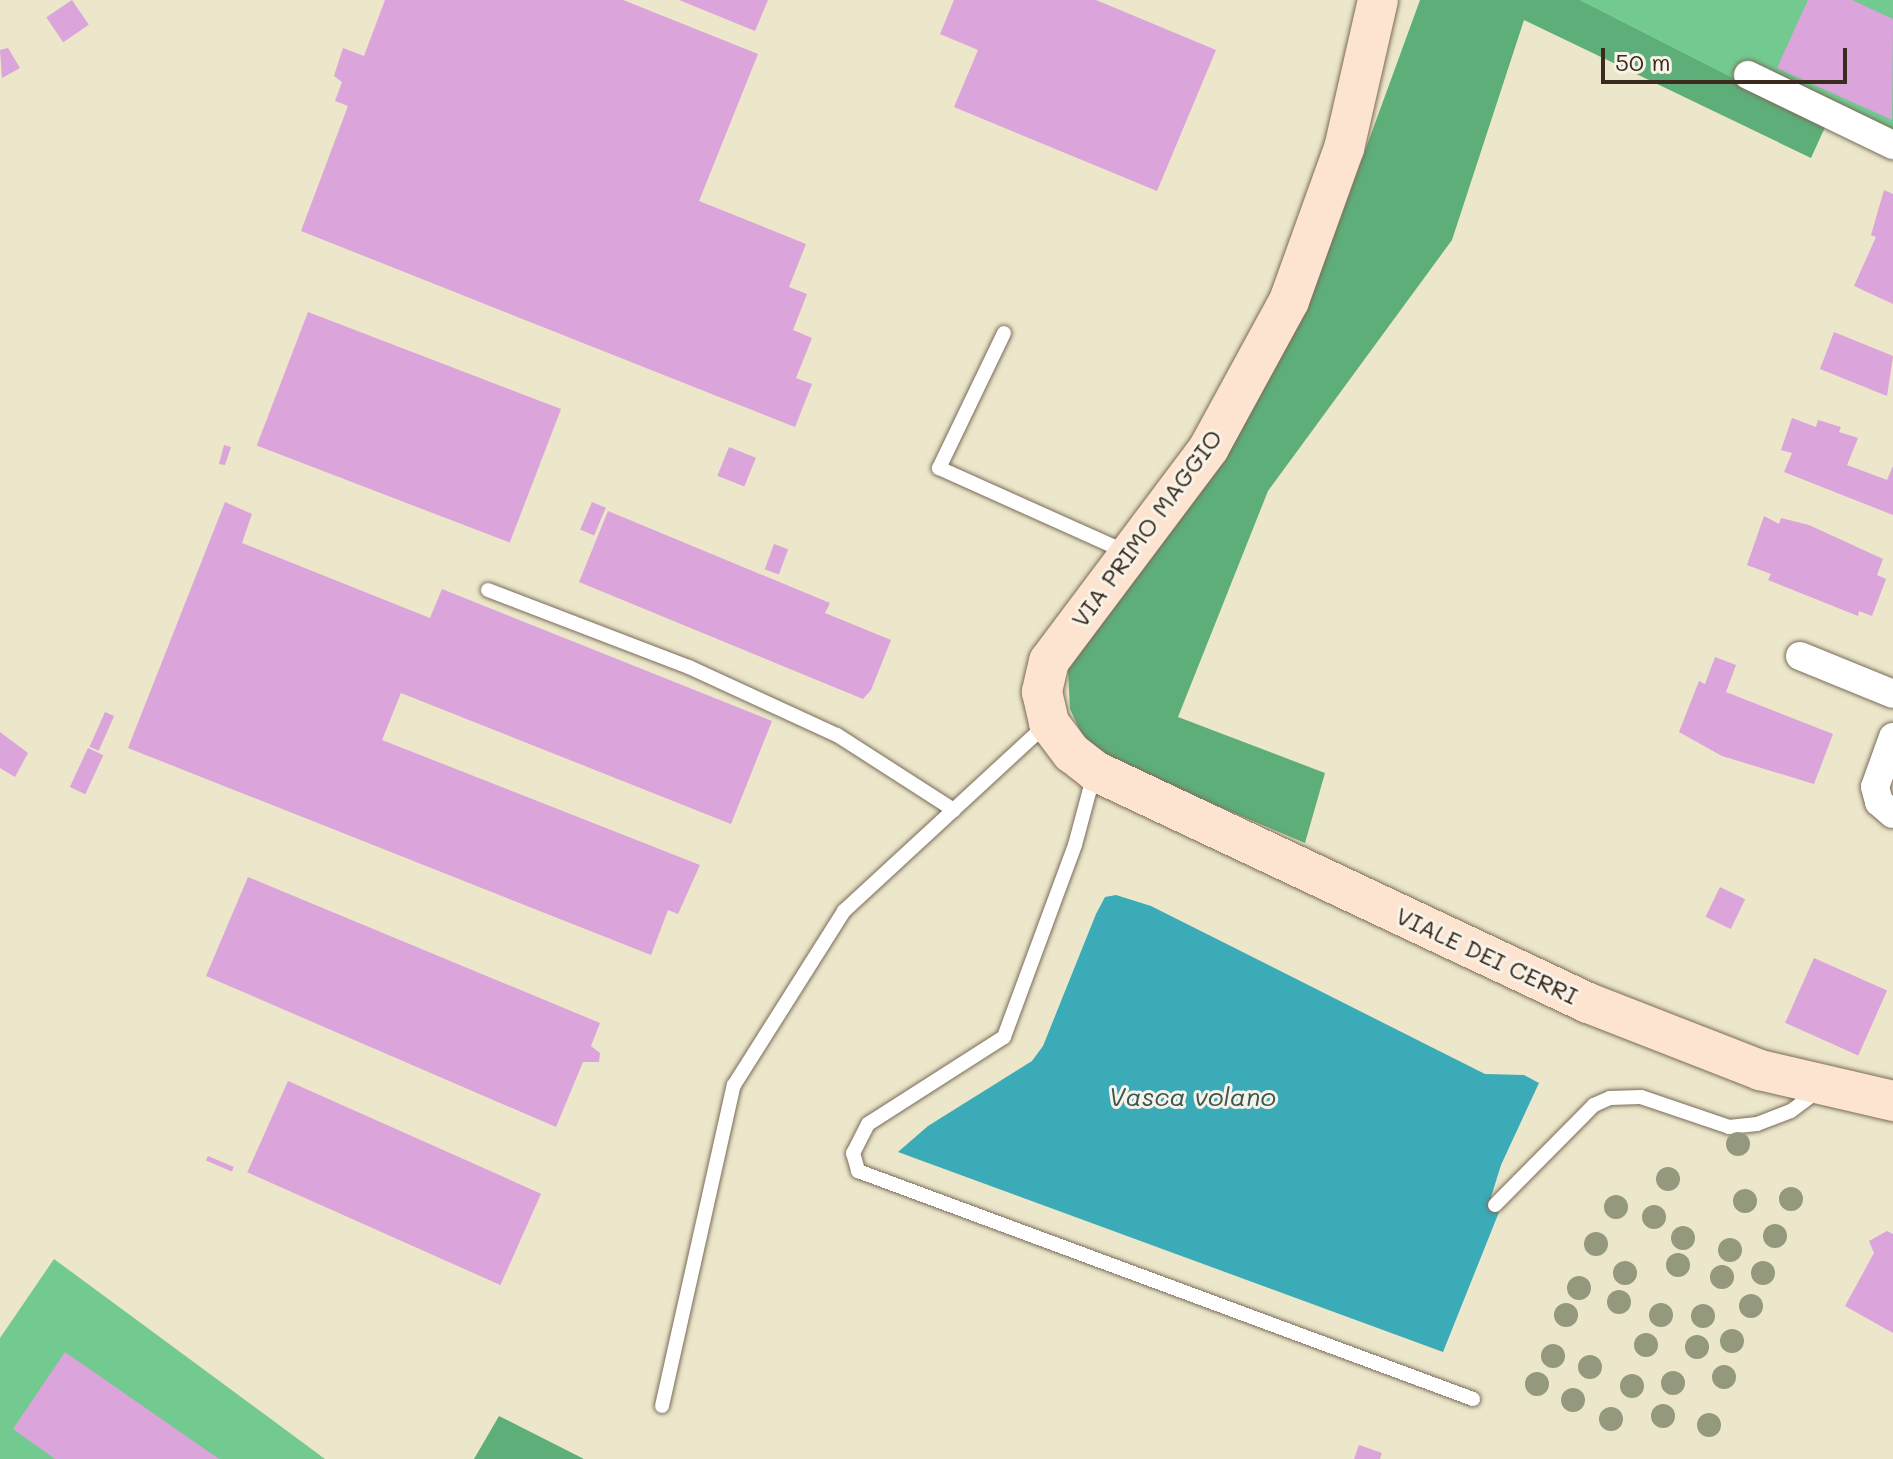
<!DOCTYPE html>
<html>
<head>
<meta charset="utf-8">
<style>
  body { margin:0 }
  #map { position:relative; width:1893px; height:1459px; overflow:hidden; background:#ece6ca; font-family:Mali,sans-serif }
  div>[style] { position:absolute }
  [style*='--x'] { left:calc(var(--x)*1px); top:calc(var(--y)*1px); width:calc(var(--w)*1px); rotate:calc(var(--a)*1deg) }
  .green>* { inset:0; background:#73ca90 }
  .forest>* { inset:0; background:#5eae7a }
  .water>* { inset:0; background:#3babb7 }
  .building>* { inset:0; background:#dba4db; transform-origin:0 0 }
  .roads { filter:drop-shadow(0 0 2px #796c5a) drop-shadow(0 0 2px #796c5a) }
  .lane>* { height:14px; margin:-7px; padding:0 7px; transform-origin:7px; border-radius:7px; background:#fff }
  .street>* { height:28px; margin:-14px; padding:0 14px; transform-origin:14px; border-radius:14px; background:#fff }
  .secondary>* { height:40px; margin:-20px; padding:0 20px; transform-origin:20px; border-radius:20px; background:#fde4d1 }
  .trees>* { width:24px; height:24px; margin:-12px; border-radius:50%; background:#94997e }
  span { translate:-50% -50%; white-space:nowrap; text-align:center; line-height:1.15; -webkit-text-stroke:6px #f7f3e8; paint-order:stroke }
  .street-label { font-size:24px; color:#3b2a1e }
  .water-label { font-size:26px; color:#3b5754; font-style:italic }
  .scale { position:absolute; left:1601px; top:48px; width:246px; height:36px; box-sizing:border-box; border:4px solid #3b2a1e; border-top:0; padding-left:10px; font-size:24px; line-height:28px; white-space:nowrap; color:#3b2a1e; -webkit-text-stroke:6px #f7f3e8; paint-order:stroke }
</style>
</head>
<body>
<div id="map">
  <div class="green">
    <div style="clip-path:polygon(1580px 0,1893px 0,1893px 157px,1826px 125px)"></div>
    <div style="clip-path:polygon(54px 1259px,325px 1459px,0 1459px,0 1338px)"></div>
  </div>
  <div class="forest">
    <div style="clip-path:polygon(1420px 0,1580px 0,1826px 125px,1811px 158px,1524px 20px,1452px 240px,1268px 491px,1178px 717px,1325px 773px,1305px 843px,1111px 761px,1084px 739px,1070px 709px,1068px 670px,1222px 458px,1312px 296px)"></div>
    <div style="clip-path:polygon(499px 1416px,584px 1459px,474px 1459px)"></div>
  </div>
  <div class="water">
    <div style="clip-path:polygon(1116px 895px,1151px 906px,1485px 1074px,1524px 1075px,1539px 1083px,1501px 1165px,1491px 1197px,1499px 1212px,1443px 1352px,898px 1152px,928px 1126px,1032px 1061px,1043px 1046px,1096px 914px,1105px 897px)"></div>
  </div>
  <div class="building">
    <div style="left:72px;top:0;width:30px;height:31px;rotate:56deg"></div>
    <div style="clip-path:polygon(385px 0,623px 0,758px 54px,699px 201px,806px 244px,789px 287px,807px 294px,793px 330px,812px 338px,796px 378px,812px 384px,795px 427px,301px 231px,348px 106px,335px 101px,342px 82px,334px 76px,343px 48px,364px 56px)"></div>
    <div style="clip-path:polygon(679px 0,768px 0,755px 31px)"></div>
    <div style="clip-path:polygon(954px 0,1096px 0,1216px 50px,1157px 191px,954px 107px,978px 50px,940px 34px)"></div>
    <div style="clip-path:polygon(1808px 0,1852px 0,1893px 19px,1892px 120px,1777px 68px)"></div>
    <div style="clip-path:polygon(8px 48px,20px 68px,2px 78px,0 50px)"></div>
    <div style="clip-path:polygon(1884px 190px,1893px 194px,1893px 304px,1854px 286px,1876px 237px,1871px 235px)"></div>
    <div style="left:308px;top:312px;width:271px;height:143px;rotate:21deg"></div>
    <div style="clip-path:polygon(1834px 332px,1893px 356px,1887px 396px,1820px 369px)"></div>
    <div style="clip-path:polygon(1792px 418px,1816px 427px,1818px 420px,1841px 427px,1839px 432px,1858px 438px,1847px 465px,1887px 480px,1893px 466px,1893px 515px,1784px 472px,1792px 453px,1781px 450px)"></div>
    <div style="clip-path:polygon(224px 445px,231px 447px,225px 465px,219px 464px)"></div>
    <div style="left:729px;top:447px;width:29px;height:31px;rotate:22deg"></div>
    <div style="clip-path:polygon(225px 502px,252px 514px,242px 543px,400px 606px,430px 618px,442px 589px,772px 721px,731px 824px,401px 693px,382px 740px,700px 865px,678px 914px,668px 910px,651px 955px,128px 748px)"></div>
    <div style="left:592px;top:502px;width:15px;height:30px;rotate:23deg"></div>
    <div style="clip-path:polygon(608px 511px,830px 603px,825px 613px,891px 640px,871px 690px,863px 699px,579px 582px)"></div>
    <div style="clip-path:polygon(1764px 516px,1779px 524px,1781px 518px,1809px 525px,1883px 559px,1877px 575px,1886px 579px,1872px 616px,1859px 611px,1858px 616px,1768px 580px,1771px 574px,1747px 565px)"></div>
    <div style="left:774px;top:544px;width:15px;height:27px;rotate:20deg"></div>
    <div style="clip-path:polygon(1715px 657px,1736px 665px,1726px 692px,1833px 734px,1814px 784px,1722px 756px,1679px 732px,1699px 681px,1705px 684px)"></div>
    <div style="left:105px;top:712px;width:10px;height:38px;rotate:24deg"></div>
    <div style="clip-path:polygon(0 732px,28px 753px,15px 777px,0 768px)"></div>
    <div style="left:88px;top:748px;width:17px;height:43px;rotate:25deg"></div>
    <div style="clip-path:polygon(248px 877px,600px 1023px,591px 1046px,600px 1053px,599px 1062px,583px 1062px,556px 1127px,206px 976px)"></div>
    <div style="left:1720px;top:887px;width:28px;height:33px;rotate:26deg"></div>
    <div style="left:1814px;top:958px;width:80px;height:71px;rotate:24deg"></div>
    <div style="left:288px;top:1081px;width:277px;height:100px;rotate:24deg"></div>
    <div style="left:208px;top:1156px;width:28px;height:5px;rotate:23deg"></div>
    <div style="clip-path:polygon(1887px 1231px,1893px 1234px,1893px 1333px,1845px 1306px,1874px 1253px,1869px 1241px)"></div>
    <div style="clip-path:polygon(65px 1352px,219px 1459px,55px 1459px,13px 1429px)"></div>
    <div style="clip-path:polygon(1359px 1445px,1382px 1453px,1380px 1459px,1354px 1459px)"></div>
  </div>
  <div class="roads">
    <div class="lane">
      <div style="--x:1004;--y:333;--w:150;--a:115.7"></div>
      <div style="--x:939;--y:468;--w:207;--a:24.2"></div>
      <div style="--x:488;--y:590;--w:215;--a:21"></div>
      <div style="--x:689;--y:667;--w:163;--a:24.7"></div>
      <div style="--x:837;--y:735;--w:139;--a:32.7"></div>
      <div style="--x:1094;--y:774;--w:73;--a:105"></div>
      <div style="--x:1075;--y:845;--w:205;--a:110.3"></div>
      <div style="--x:1004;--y:1037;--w:161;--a:147.4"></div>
      <div style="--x:868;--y:1124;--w:33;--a:117"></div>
      <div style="--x:853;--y:1153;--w:19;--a:74"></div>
      <div style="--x:858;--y:1171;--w:656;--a:20.34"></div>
      <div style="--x:1495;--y:1205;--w:141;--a:-45.3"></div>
      <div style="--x:1594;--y:1105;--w:17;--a:-24"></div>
      <div style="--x:1610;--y:1098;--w:31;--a:-2"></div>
      <div style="--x:1641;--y:1097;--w:93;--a:18.8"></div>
      <div style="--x:1729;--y:1127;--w:28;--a:-6"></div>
      <div style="--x:1757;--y:1124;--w:36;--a:-21"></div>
      <div style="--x:1791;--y:1111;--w:36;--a:-37"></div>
      <div style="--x:662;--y:1406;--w:329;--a:-77.4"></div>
      <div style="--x:734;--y:1085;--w:206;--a:-57.7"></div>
      <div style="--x:844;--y:911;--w:277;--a:-42.7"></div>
    </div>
    <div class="street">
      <div style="--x:1748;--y:75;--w:161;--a:25.8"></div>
      <div style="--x:1800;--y:656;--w:100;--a:22.2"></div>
      <div style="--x:1893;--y:737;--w:53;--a:109.8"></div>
      <div style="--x:1875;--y:787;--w:16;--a:75"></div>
      <div style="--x:1879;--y:802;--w:18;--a:41"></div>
    </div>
    <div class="secondary">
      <div style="--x:1378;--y:0;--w:152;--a:102.9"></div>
      <div style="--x:1344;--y:148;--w:163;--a:109.8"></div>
      <div style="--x:1289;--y:301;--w:167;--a:118.6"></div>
      <div style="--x:1209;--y:448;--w:266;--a:126.9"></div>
      <div style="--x:1049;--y:661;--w:32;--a:103"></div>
      <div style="--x:1042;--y:692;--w:32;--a:77"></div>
      <div style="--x:1049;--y:723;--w:38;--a:53"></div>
      <div style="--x:1072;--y:753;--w:29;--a:38"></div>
      <div style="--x:1095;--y:771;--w:545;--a:25.2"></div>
      <div style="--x:1588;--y:1003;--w:185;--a:21.3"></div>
      <div style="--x:1760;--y:1070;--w:137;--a:13.1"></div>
    </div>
  </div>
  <div class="trees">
    <div style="left:1738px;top:1144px"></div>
    <div style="left:1668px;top:1179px"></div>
    <div style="left:1791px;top:1199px"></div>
    <div style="left:1745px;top:1201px"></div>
    <div style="left:1616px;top:1207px"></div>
    <div style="left:1654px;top:1217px"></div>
    <div style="left:1775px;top:1236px"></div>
    <div style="left:1683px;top:1238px"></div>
    <div style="left:1596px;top:1244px"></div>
    <div style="left:1730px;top:1250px"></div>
    <div style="left:1678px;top:1265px"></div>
    <div style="left:1625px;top:1273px"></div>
    <div style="left:1763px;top:1273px"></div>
    <div style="left:1722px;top:1277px"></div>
    <div style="left:1579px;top:1288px"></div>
    <div style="left:1619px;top:1302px"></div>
    <div style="left:1751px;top:1306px"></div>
    <div style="left:1566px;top:1315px"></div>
    <div style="left:1661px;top:1315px"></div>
    <div style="left:1703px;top:1316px"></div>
    <div style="left:1732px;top:1341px"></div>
    <div style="left:1646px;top:1345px"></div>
    <div style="left:1697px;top:1347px"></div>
    <div style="left:1553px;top:1356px"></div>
    <div style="left:1590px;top:1367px"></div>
    <div style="left:1724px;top:1377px"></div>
    <div style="left:1673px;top:1383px"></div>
    <div style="left:1537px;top:1384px"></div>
    <div style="left:1632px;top:1386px"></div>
    <div style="left:1573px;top:1400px"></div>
    <div style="left:1663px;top:1416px"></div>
    <div style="left:1611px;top:1419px"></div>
    <div style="left:1709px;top:1425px"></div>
  </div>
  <div class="street-label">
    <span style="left:1146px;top:528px;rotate:-54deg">VIA PRIMO MAGGIO</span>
    <span style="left:1487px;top:955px;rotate:25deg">VIALE DEI CERRI</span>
  </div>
  <div class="water-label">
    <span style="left:1192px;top:1097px">Vasca volano</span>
  </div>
  <div class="scale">50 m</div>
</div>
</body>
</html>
